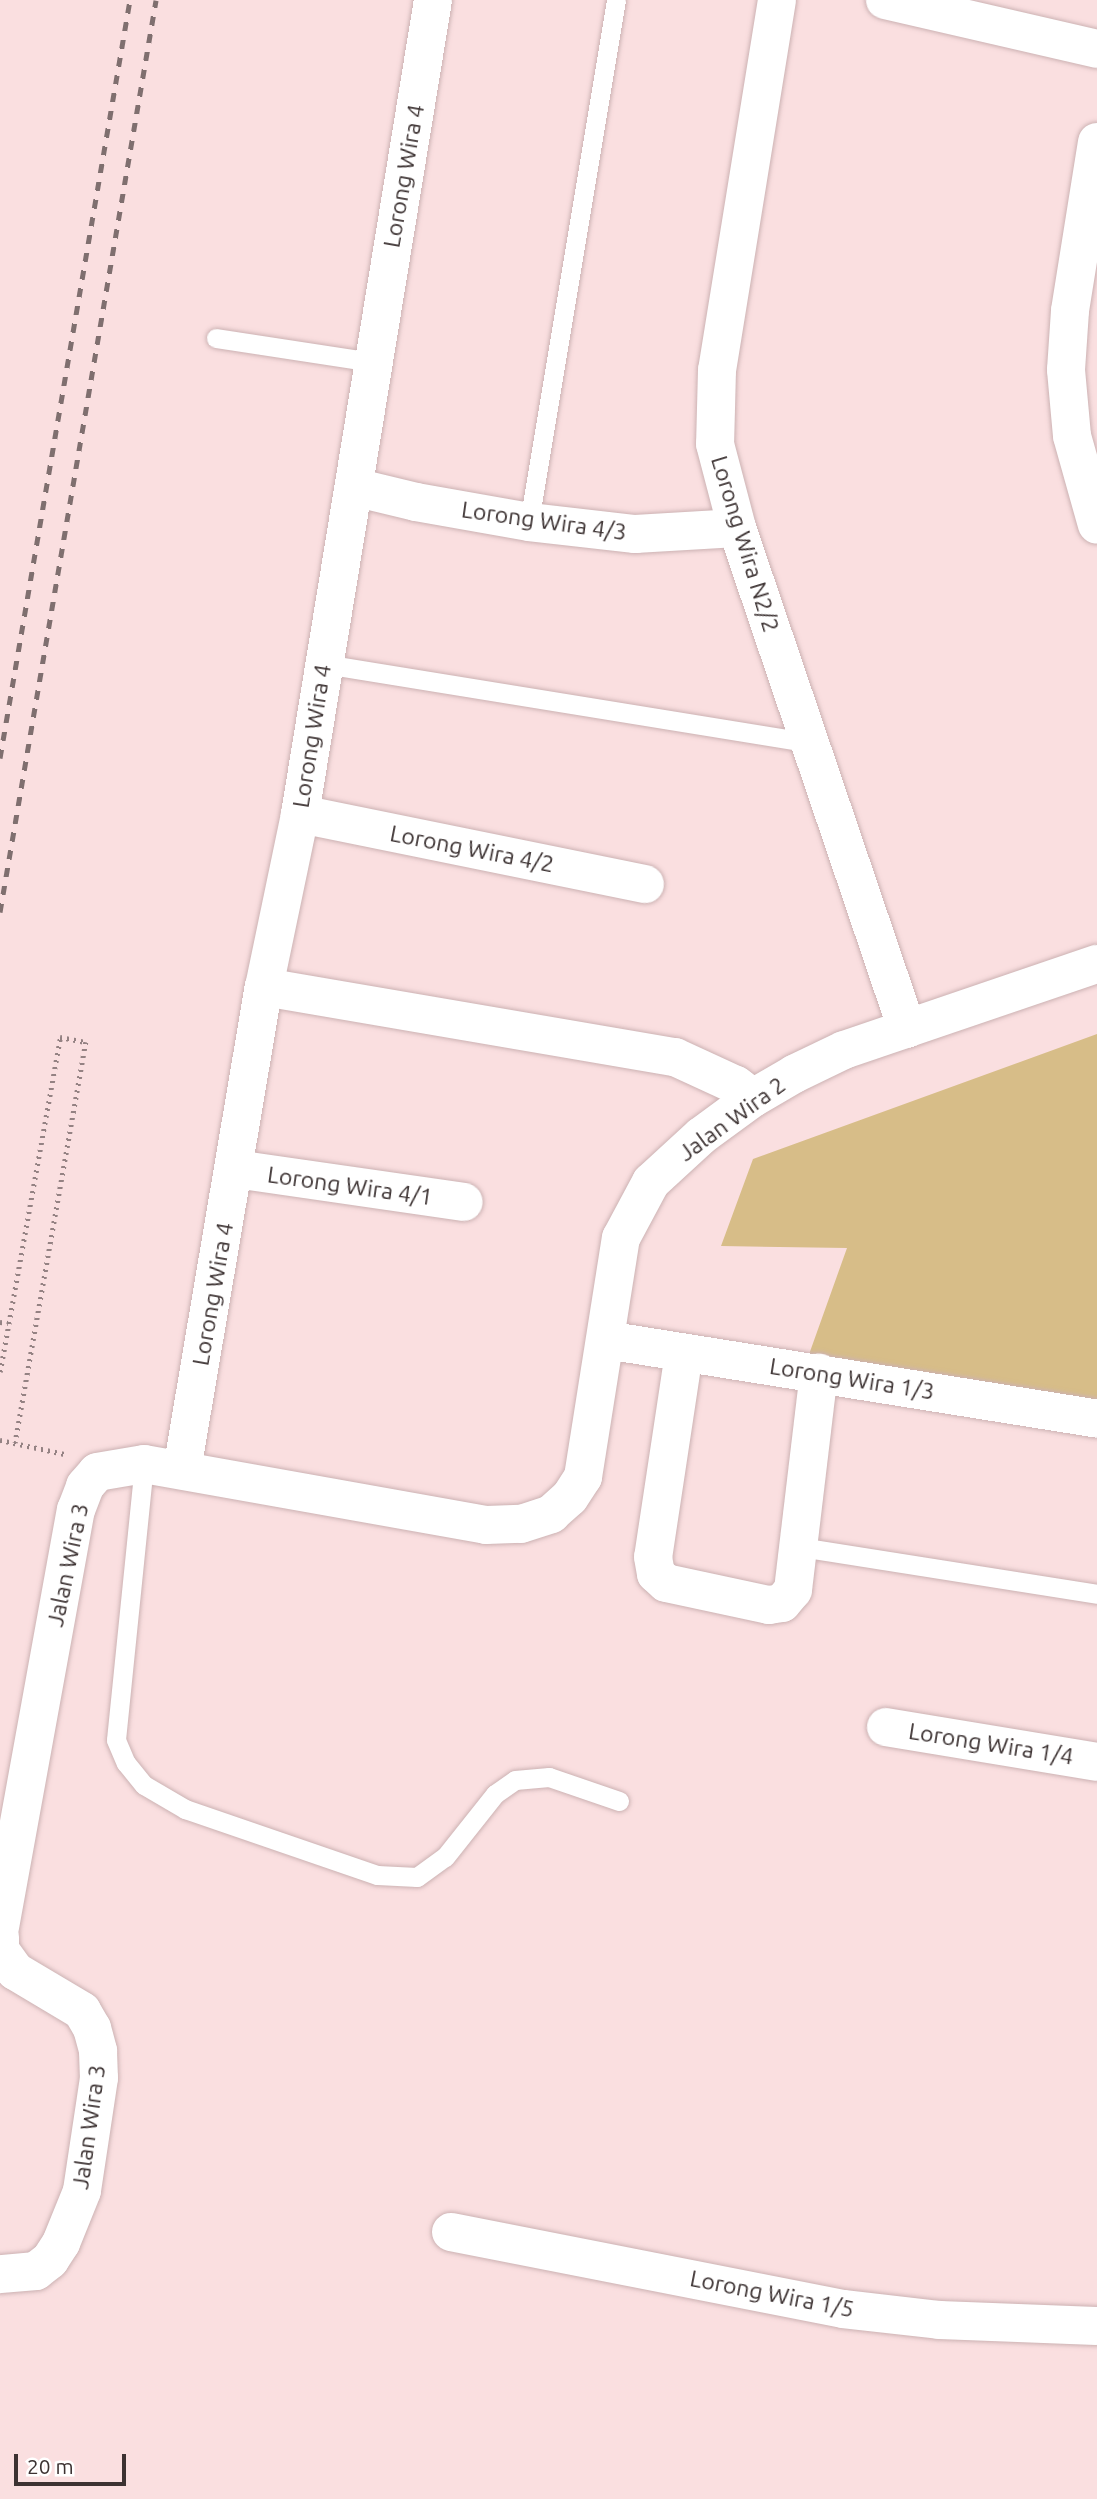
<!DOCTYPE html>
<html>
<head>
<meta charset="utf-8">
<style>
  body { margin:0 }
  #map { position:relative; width:1097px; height:2499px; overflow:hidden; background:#fadfe0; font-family:Ubuntu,sans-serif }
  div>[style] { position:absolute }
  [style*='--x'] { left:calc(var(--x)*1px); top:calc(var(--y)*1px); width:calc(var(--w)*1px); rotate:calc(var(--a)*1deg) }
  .green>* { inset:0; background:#d7bd88 }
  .path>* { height:4.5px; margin-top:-2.25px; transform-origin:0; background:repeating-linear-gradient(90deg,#948283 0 2px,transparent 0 7px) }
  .roads { filter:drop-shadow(0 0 2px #ccb2b3) drop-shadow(0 0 2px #ccb2b3) }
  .service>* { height:19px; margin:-9.5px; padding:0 9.5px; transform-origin:9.5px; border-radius:9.5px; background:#fff }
  .minor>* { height:38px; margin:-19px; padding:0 19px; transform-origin:19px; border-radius:19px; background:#fff }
  .rail>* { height:5px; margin-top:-2.5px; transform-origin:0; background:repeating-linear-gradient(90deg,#7f6f6f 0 9px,transparent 0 18px) }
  span { translate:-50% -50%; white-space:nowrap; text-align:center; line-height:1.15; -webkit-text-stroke:7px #fff; paint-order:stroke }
  .street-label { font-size:23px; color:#3c3232 }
  .scale { position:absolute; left:14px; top:2454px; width:112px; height:32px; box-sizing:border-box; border:4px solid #3c3232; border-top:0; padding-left:9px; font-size:21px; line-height:24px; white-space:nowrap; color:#3c3232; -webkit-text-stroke:5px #fff; paint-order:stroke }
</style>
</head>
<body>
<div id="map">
  <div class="green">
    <div style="clip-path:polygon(1097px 1034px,1097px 1402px,807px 1360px,847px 1248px,721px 1246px,753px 1159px)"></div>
  </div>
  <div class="path">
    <div style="--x:0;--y:1322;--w:8;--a:7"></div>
    <div style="--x:0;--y:1372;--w:340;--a:-79.8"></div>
    <div style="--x:60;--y:1037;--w:26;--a:11"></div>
    <div style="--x:86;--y:1042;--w:407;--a:100"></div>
    <div style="--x:0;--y:1440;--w:66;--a:12.3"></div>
  </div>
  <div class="roads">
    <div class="service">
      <div style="--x:216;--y:338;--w:158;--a:8.7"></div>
      <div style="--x:529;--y:522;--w:529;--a:-80.54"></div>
      <div style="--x:324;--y:664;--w:490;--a:9.2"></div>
      <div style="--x:144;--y:1464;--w:277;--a:95.8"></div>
      <div style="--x:116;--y:1740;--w:25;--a:67"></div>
      <div style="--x:126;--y:1763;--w:28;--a:51"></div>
      <div style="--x:144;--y:1785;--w:48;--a:30.3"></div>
      <div style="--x:185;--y:1809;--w:203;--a:19"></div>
      <div style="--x:377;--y:1875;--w:40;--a:2.9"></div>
      <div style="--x:417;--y:1877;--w:34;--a:-36"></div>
      <div style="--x:445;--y:1857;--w:80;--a:-51.6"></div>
      <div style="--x:495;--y:1794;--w:24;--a:-35"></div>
      <div style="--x:515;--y:1780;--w:34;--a:-5"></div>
      <div style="--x:549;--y:1777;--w:74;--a:18.9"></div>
      <div style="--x:801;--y:1547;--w:300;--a:9"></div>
    </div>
    <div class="minor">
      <div style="--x:777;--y:0;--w:375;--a:99.2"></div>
      <div style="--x:717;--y:370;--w:74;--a:91.5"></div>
      <div style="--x:715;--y:444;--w:87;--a:75.3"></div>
      <div style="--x:737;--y:528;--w:529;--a:71.26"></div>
      <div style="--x:885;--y:0;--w:218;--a:13"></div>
      <div style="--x:1097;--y:142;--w:171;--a:99.1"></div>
      <div style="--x:1070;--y:311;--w:59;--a:93.9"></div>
      <div style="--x:1066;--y:370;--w:66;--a:84.8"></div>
      <div style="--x:1072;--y:436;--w:92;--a:74.3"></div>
      <div style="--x:354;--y:487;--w:64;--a:13.6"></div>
      <div style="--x:416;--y:502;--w:115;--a:10"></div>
      <div style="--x:529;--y:522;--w:107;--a:6.5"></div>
      <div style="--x:635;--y:534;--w:102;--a:-3.4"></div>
      <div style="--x:300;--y:814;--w:352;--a:11.5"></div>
      <div style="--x:264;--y:987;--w:417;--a:9.7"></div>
      <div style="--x:675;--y:1057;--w:67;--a:24.7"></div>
      <div style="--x:736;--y:1085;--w:21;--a:37"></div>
      <div style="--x:235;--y:1169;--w:231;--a:8.2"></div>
      <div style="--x:606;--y:1340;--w:497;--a:9.1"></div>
      <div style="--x:684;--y:1353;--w:206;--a:98.6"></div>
      <div style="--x:653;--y:1557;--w:17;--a:80"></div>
      <div style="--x:656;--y:1574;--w:13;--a:42"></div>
      <div style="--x:666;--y:1583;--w:105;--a:12.1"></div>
      <div style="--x:769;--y:1605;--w:13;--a:-9"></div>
      <div style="--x:782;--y:1603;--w:17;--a:-50"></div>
      <div style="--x:793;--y:1590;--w:219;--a:-83.2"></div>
      <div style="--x:182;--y:1470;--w:490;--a:-80.4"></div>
      <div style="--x:264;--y:987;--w:177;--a:-78.2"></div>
      <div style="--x:300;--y:814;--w:825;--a:-80.72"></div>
      <div style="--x:886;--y:1727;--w:214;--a:9.4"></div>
      <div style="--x:0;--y:1927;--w:424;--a:-79.7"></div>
      <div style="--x:76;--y:1510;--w:26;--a:-69"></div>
      <div style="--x:85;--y:1486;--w:18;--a:-49"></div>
      <div style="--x:97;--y:1472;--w:48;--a:-9.7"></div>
      <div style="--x:144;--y:1464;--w:347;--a:10.1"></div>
      <div style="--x:486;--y:1525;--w:35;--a:-2"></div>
      <div style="--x:521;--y:1524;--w:32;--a:-18"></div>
      <div style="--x:551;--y:1514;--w:25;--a:-42"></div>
      <div style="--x:570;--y:1497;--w:24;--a:-57"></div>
      <div style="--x:583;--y:1477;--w:242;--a:-81"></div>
      <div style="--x:621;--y:1238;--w:64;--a:-61.8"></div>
      <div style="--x:651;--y:1182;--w:68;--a:-42.6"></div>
      <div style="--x:701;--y:1136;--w:64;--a:-36.2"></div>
      <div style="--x:753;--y:1098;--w:48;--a:-30.3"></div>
      <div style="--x:794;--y:1074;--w:55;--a:-25.6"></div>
      <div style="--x:844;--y:1050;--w:267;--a:-18.8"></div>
      <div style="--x:0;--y:1937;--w:13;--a:90"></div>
      <div style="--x:0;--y:1950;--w:26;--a:54"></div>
      <div style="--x:15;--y:1971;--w:78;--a:30.8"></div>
      <div style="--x:82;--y:2011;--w:20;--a:60"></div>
      <div style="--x:92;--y:2028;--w:24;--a:75"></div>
      <div style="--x:98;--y:2051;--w:27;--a:88"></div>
      <div style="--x:99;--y:2078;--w:114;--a:98.6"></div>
      <div style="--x:82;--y:2191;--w:56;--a:112"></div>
      <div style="--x:61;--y:2243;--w:20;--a:123"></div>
      <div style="--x:50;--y:2260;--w:18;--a:142"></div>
      <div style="--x:36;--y:2271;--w:36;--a:175"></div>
      <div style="--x:451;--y:2232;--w:399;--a:11.1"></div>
      <div style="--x:843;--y:2309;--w:97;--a:6.5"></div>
      <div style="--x:939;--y:2320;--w:158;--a:2.2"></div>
    </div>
  </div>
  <div class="rail">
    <div style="--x:0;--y:758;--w:769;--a:-80.27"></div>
    <div style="--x:0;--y:912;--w:925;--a:-80.29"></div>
  </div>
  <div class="street-label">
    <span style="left:404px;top:176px;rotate:-80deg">Lorong Wira 4</span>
    <span style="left:544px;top:521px;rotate:8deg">Lorong Wira 4/3</span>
    <span style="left:745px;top:544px;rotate:73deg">Lorong Wira N2/2</span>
    <span style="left:312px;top:736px;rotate:-81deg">Lorong Wira 4</span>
    <span style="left:472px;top:849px;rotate:11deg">Lorong Wira 4/2</span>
    <span style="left:732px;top:1119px;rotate:-36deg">Jalan Wira 2</span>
    <span style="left:350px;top:1186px;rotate:8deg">Lorong Wira 4/1</span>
    <span style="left:213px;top:1294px;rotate:-80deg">Lorong Wira 4</span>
    <span style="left:852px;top:1379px;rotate:9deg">Lorong Wira 1/3</span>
    <span style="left:68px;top:1565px;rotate:-78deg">Jalan Wira 3</span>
    <span style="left:991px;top:1744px;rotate:9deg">Lorong Wira 1/4</span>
    <span style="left:89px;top:2127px;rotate:-82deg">Jalan Wira 3</span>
    <span style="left:772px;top:2294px;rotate:11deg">Lorong Wira 1/5</span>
  </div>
  <div class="scale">20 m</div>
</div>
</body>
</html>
